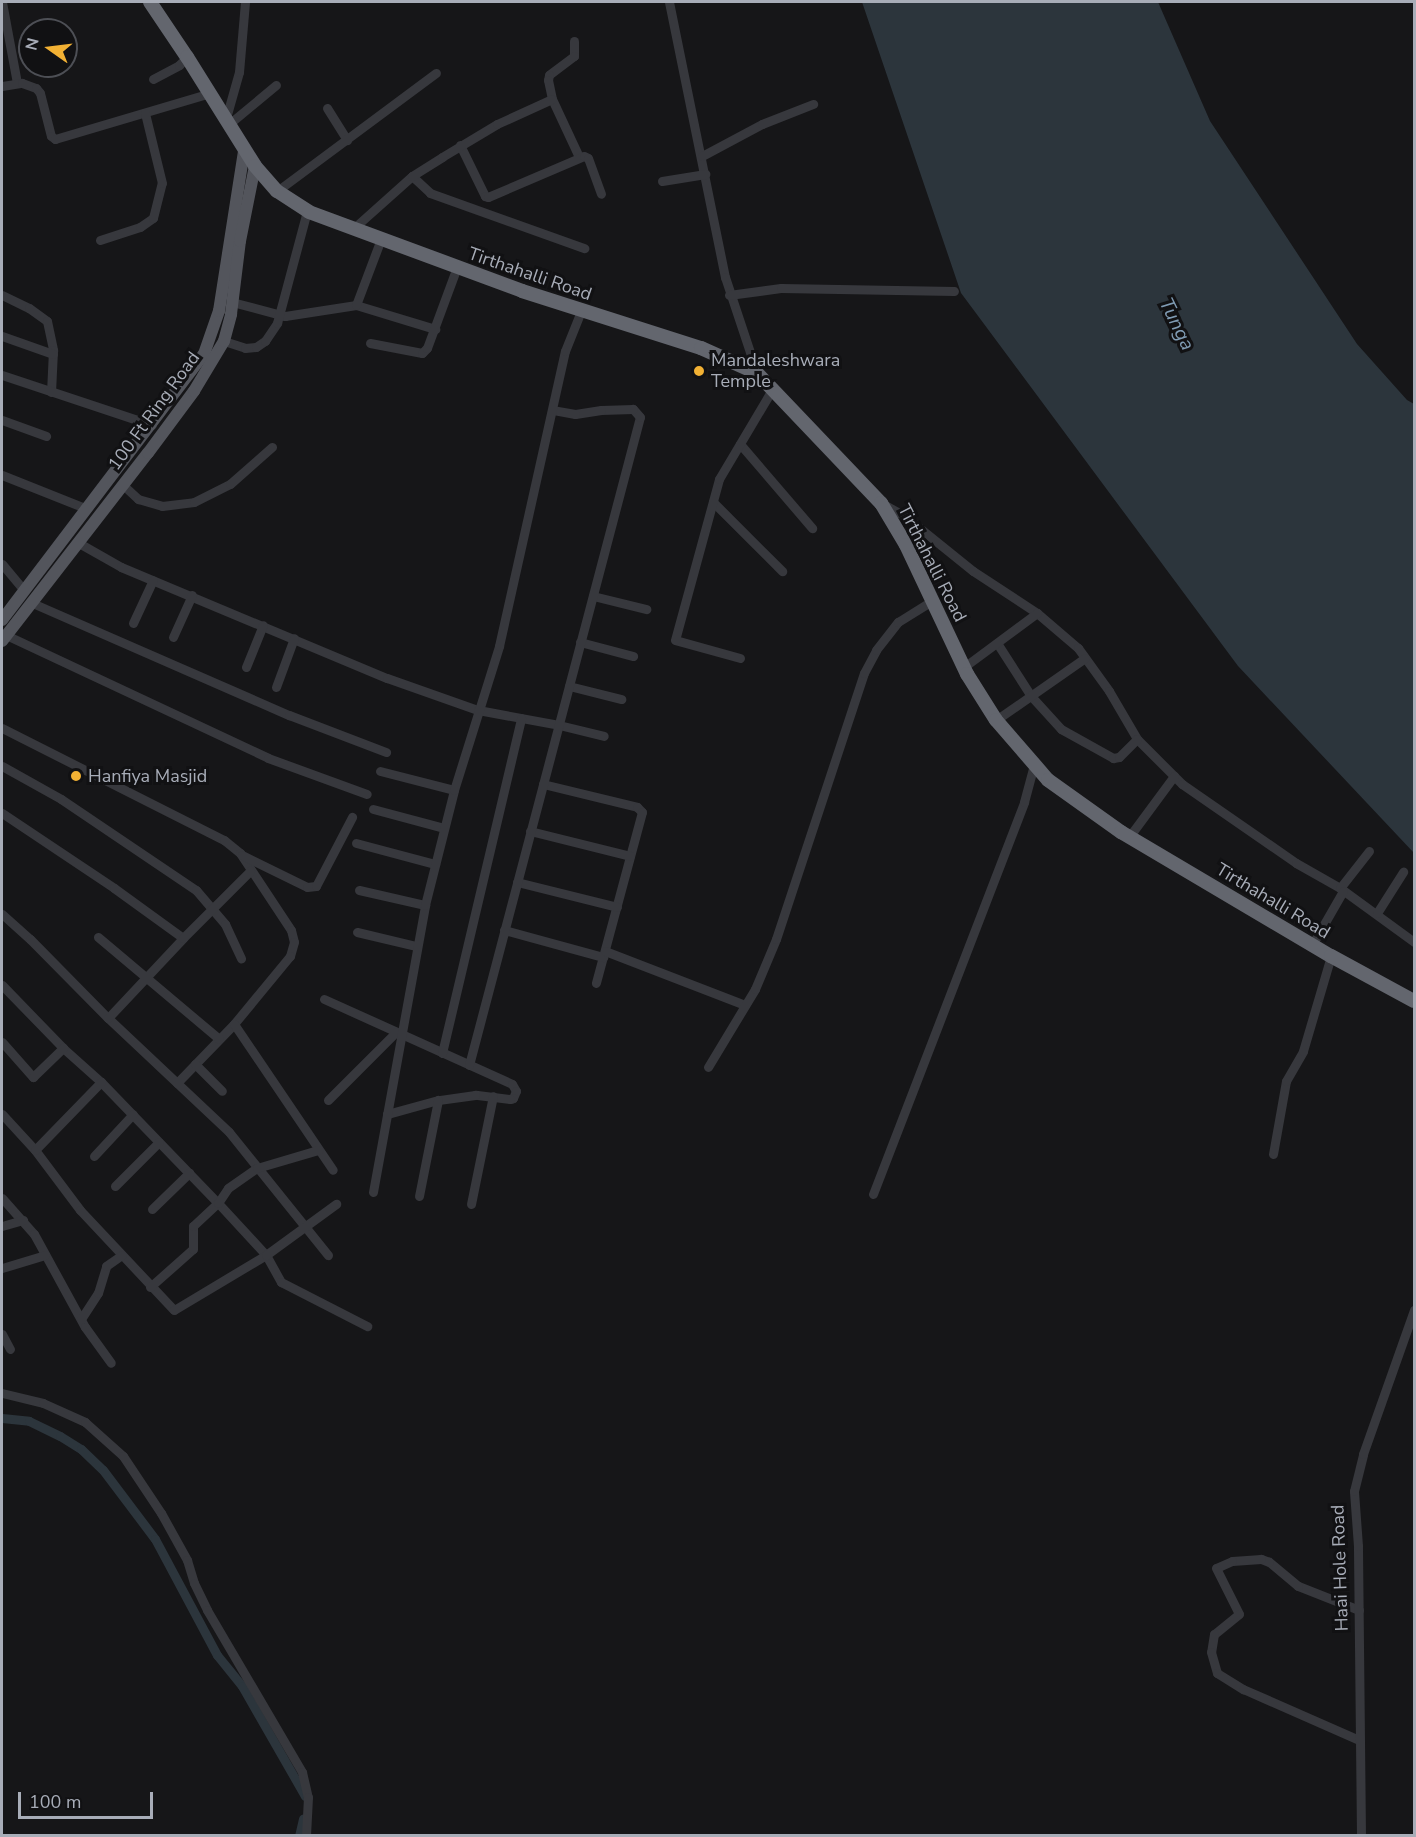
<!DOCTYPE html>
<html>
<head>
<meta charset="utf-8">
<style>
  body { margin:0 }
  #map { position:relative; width:1416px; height:1837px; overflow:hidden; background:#161618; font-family:"Nunito Sans",sans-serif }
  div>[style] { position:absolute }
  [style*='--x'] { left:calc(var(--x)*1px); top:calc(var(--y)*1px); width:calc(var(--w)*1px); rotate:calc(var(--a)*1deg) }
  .water>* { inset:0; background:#2c353c }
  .canal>* { height:9px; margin:-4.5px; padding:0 4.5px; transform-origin:4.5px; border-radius:4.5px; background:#2c353c }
  .minor>* { height:9px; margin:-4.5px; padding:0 4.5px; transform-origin:4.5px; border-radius:4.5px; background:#37383d }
  .major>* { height:12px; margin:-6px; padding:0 6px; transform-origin:6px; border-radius:6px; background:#53555c }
  .highway>* { height:14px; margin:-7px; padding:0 7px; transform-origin:7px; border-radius:7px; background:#63666e }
  .dots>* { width:16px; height:16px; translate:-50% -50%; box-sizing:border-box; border:3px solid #111113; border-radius:50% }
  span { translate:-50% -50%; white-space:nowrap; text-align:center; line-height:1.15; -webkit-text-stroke:6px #111113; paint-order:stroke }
  .street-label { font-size:18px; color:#a8adb8 }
  .poi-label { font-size:18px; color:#a8adb8 }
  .left { translate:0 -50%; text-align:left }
  .water-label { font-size:20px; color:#7f9bb3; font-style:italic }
  .frame { position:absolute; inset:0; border:3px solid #a8adb8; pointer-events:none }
  .north { position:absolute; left:18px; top:18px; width:60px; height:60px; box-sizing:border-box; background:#111113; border:2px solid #4d4f55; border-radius:50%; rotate:284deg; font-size:16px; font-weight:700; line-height:24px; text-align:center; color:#a8adb8 }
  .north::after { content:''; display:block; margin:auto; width:21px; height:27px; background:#f2b134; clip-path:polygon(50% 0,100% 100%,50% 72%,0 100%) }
  .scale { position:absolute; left:18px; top:1792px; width:135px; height:27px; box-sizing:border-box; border:3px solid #a8adb8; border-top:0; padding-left:8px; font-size:18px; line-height:21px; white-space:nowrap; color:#a8adb8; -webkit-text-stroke:4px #111113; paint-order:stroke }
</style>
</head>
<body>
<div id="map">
  <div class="water">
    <div style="clip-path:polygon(862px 2px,1158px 2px,1210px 121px,1357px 344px,1407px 400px,1414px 404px,1414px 853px,1238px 666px,961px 293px)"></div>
  </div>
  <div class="canal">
    <div style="--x:2;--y:1418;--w:27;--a:6"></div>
    <div style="--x:29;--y:1421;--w:34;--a:26"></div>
    <div style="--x:60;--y:1436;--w:25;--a:32"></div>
    <div style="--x:81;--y:1449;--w:30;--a:44"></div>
    <div style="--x:103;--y:1470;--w:86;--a:53"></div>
    <div style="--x:155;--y:1539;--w:132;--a:61.9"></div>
    <div style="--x:217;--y:1655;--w:40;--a:51"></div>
    <div style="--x:242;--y:1686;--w:127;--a:60.2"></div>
    <div style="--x:299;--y:1836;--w:18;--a:-77"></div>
  </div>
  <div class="minor">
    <div style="--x:2;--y:2;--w:82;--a:79.5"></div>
    <div style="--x:669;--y:2;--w:281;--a:78.5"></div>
    <div style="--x:725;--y:277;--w:101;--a:71.6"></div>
    <div style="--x:574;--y:41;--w:15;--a:90"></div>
    <div style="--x:574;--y:56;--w:31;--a:143"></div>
    <div style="--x:549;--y:75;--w:5;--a:101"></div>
    <div style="--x:548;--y:80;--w:19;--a:78"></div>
    <div style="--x:552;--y:99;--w:64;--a:65"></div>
    <div style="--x:153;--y:79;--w:30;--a:-28"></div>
    <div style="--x:179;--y:65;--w:11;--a:-45"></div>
    <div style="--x:2;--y:86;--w:20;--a:-9"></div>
    <div style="--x:22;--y:83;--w:15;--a:20"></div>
    <div style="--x:36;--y:88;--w:6;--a:51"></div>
    <div style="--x:40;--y:93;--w:44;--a:75.7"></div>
    <div style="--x:51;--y:136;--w:5;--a:37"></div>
    <div style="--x:55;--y:139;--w:162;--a:-16.5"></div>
    <div style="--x:327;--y:108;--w:38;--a:58"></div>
    <div style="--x:226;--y:118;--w:48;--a:-74.2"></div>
    <div style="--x:239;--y:72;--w:70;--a:-85.1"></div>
    <div style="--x:229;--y:124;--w:61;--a:-39.7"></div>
    <div style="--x:460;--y:145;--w:57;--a:63.9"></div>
    <div style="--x:485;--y:196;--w:3;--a:18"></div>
    <div style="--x:488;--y:197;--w:104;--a:-23.1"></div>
    <div style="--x:584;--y:156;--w:4;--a:27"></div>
    <div style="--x:588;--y:158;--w:38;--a:70"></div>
    <div style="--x:702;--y:156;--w:68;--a:-28.1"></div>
    <div style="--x:762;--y:124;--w:55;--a:-21.4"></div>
    <div style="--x:412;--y:176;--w:25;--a:43"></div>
    <div style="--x:430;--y:193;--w:164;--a:19.7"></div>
    <div style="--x:662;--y:181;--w:44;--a:-9.2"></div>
    <div style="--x:277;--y:191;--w:198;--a:-36.6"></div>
    <div style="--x:355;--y:227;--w:76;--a:-41.8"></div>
    <div style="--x:412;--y:176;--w:36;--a:-32"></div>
    <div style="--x:442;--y:157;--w:64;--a:-31"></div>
    <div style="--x:497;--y:124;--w:60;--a:-24.4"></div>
    <div style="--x:100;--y:240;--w:42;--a:-18"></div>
    <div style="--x:140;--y:227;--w:16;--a:-35"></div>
    <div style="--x:153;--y:218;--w:36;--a:-76"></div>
    <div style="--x:162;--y:183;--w:72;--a:-103.7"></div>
    <div style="--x:2;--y:295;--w:30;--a:26"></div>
    <div style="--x:29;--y:308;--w:22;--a:36"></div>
    <div style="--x:47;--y:321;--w:30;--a:78"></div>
    <div style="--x:53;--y:350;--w:42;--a:92.7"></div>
    <div style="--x:729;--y:295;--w:52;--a:-7.7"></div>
    <div style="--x:781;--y:288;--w:173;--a:1"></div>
    <div style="--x:232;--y:302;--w:55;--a:14.8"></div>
    <div style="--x:285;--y:316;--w:72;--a:-8.8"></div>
    <div style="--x:356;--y:305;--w:83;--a:16.9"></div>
    <div style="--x:356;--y:305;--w:71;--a:-69.3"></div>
    <div style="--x:2;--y:336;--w:54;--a:19.4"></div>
    <div style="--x:224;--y:341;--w:22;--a:18"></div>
    <div style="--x:245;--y:348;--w:11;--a:-5"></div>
    <div style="--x:256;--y:347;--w:11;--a:-34"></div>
    <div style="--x:265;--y:341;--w:22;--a:-56"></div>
    <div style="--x:277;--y:323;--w:116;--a:-75"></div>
    <div style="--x:370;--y:343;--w:53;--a:10.9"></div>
    <div style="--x:422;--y:353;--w:7;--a:-45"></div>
    <div style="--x:427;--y:348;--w:86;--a:-69.7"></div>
    <div style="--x:2;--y:375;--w:158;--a:18.4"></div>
    <div style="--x:2;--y:420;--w:47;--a:20"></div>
    <div style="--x:740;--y:444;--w:111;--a:49.4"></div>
    <div style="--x:2;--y:475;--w:89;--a:21.7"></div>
    <div style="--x:123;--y:485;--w:21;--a:43"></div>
    <div style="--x:138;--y:499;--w:25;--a:16"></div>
    <div style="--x:162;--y:506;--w:32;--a:-7"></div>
    <div style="--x:194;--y:502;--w:40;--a:-26.6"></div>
    <div style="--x:230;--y:484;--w:56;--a:-41.4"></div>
    <div style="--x:713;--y:502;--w:98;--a:45"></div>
    <div style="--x:883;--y:504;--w:26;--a:29"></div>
    <div style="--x:906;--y:517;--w:86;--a:38.9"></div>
    <div style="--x:973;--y:571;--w:77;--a:33.3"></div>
    <div style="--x:1037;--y:613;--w:54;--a:40.5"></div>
    <div style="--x:1078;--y:648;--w:53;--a:54.2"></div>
    <div style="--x:1109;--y:691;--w:56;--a:59.7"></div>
    <div style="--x:1137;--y:739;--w:64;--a:45"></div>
    <div style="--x:1182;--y:784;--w:139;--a:34.7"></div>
    <div style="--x:1296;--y:863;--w:51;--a:29.6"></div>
    <div style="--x:1340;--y:888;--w:92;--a:36.1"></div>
    <div style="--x:77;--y:542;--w:51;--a:29.6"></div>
    <div style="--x:121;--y:567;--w:288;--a:22.7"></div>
    <div style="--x:387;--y:678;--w:96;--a:19.4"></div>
    <div style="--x:478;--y:710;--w:82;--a:10.5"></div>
    <div style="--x:559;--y:725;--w:46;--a:13.7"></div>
    <div style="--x:2;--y:564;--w:35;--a:50"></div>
    <div style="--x:593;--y:596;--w:55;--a:13.8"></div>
    <div style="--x:30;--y:602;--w:283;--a:23.6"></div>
    <div style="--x:289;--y:715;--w:104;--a:20.9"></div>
    <div style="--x:133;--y:623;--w:47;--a:-65.1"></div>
    <div style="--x:6;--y:635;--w:289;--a:25.1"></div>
    <div style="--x:268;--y:758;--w:105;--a:20"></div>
    <div style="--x:173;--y:637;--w:46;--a:-65.7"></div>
    <div style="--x:580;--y:642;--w:55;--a:14.8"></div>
    <div style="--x:997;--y:643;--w:63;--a:57.3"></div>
    <div style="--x:1031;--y:696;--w:45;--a:47.7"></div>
    <div style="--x:1061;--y:729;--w:60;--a:29.1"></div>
    <div style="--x:1113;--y:758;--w:6;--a:-9"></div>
    <div style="--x:1119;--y:757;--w:25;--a:-45"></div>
    <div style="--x:740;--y:658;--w:67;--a:-164.5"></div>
    <div style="--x:675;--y:640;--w:167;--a:-74.7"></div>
    <div style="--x:719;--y:479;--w:106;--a:-59.3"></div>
    <div style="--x:246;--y:667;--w:45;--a:-68"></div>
    <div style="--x:964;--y:667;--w:91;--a:-36.5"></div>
    <div style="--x:569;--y:686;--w:54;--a:14"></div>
    <div style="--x:276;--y:687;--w:52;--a:-69.8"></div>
    <div style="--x:996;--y:720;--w:108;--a:-34.9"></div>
    <div style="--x:2;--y:728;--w:249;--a:26.8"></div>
    <div style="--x:224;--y:840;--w:21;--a:39"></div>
    <div style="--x:240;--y:853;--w:92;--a:56.5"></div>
    <div style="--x:291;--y:930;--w:12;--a:76"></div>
    <div style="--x:294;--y:942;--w:15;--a:106"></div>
    <div style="--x:290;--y:956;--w:88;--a:129.5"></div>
    <div style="--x:234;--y:1024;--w:82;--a:134"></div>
    <div style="--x:2;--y:766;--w:68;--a:29.2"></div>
    <div style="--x:61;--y:799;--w:163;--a:34"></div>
    <div style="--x:196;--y:890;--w:45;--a:49.5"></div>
    <div style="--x:225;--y:924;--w:38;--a:65"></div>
    <div style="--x:380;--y:771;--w:76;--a:14.4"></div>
    <div style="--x:543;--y:784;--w:97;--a:13.7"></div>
    <div style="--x:637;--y:807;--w:7;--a:45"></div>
    <div style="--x:642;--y:812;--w:177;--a:105.1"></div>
    <div style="--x:373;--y:809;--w:73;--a:15"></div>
    <div style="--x:2;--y:813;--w:135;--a:33.8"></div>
    <div style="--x:114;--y:888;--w:85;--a:35.9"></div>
    <div style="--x:530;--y:831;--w:103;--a:14"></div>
    <div style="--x:1129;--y:837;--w:76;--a:-53.6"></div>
    <div style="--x:356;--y:843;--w:82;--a:14.9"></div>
    <div style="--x:242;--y:855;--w:72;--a:26.2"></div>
    <div style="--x:307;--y:887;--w:9;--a:-6"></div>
    <div style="--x:316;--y:886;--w:78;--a:-62.4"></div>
    <div style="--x:517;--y:882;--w:103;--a:14"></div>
    <div style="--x:1340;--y:888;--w:47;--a:-51.9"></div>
    <div style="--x:359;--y:890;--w:68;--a:12.8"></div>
    <div style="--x:1377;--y:913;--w:49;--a:-57.6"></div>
    <div style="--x:2;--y:914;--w:38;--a:42"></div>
    <div style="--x:30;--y:939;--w:111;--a:45.4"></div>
    <div style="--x:108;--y:1018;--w:166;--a:43.3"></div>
    <div style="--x:229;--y:1132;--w:158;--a:51.2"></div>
    <div style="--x:504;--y:930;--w:103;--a:15.3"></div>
    <div style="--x:357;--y:932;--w:61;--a:13.3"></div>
    <div style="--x:98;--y:937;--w:158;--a:40.1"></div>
    <div style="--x:1312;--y:945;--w:62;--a:-60.1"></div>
    <div style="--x:605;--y:951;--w:150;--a:21.1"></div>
    <div style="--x:2;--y:985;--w:88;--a:45.9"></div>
    <div style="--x:63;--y:1048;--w:51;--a:41.8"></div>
    <div style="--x:101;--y:1082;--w:168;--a:46"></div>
    <div style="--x:218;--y:1203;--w:71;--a:47.3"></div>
    <div style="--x:266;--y:1255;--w:31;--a:61"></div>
    <div style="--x:281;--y:1282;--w:97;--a:27.1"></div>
    <div style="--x:324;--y:999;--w:206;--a:24.3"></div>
    <div style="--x:512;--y:1084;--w:8;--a:60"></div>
    <div style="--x:516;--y:1091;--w:8;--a:113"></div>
    <div style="--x:513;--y:1098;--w:3;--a:162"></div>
    <div style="--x:510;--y:1099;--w:35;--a:-173"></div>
    <div style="--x:475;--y:1095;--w:37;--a:172"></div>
    <div style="--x:438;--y:1100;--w:53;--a:164.6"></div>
    <div style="--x:108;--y:1018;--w:110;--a:-46.8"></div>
    <div style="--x:183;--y:938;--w:95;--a:-45"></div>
    <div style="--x:234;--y:1024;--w:176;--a:55.9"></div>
    <div style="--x:2;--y:1042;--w:47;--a:48.5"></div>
    <div style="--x:33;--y:1077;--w:42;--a:-44"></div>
    <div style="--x:442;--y:1053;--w:344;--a:-76.7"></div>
    <div style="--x:195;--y:1064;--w:38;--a:45"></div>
    <div style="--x:469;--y:1065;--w:670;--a:-75.22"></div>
    <div style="--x:640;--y:417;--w:11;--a:-131"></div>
    <div style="--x:633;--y:409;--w:32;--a:178"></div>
    <div style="--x:601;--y:410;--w:26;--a:171"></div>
    <div style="--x:575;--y:414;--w:22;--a:-170"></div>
    <div style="--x:708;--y:1067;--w:91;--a:-58.9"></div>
    <div style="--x:755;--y:989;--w:54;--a:-67.2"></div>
    <div style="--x:776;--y:939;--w:280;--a:-71.7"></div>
    <div style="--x:864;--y:673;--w:26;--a:-62"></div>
    <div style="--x:876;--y:650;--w:36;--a:-52"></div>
    <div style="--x:898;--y:622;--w:39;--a:-32"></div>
    <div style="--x:328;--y:1100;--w:96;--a:-45"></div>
    <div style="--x:2;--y:1114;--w:49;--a:47.5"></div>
    <div style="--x:35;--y:1150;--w:75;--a:53.1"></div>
    <div style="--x:80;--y:1210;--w:137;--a:46.8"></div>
    <div style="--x:174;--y:1310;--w:107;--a:-30.9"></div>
    <div style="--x:266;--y:1255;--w:87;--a:-36.1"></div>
    <div style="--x:35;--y:1150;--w:95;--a:-45.9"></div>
    <div style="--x:1273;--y:1154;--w:74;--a:-79.9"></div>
    <div style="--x:1286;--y:1081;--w:34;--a:-60"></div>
    <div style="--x:1303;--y:1051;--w:99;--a:-73.6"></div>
    <div style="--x:94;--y:1156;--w:57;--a:-47.1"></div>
    <div style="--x:115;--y:1186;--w:62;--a:-45"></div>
    <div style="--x:373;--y:1192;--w:292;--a:-79.7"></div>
    <div style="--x:425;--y:905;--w:119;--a:-75.8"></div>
    <div style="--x:454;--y:790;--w:151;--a:-72.6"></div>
    <div style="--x:499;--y:646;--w:302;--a:-77.4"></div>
    <div style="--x:565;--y:351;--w:43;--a:-68.2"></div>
    <div style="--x:873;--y:1194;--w:420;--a:-68.9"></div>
    <div style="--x:1024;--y:802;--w:39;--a:-75"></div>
    <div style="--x:419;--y:1196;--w:98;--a:-78.8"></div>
    <div style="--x:2;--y:1198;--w:48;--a:48.4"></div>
    <div style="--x:34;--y:1234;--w:106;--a:61.3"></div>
    <div style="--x:85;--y:1327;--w:44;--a:54.2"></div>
    <div style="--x:471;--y:1204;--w:110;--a:-78.5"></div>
    <div style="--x:152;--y:1209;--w:52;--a:-44.2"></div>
    <div style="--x:2;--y:1226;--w:22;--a:-16"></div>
    <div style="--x:2;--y:1268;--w:45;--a:-16.8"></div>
    <div style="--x:150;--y:1287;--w:57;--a:-41.5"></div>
    <div style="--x:193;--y:1249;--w:23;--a:-90"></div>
    <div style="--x:193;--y:1226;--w:34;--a:-43"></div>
    <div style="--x:218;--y:1203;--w:18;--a:-56"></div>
    <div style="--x:228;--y:1188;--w:35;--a:-35"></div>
    <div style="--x:257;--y:1168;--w:64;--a:-16.4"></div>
    <div style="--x:81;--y:1319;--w:31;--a:-57"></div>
    <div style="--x:98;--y:1293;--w:28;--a:-73"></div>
    <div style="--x:106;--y:1266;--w:19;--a:-35"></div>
    <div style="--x:2;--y:1334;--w:17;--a:62"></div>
    <div style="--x:2;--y:1393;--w:42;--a:13.7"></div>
    <div style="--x:43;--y:1403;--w:46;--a:24.3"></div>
    <div style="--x:85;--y:1422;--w:51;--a:41.8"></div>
    <div style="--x:123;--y:1456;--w:69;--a:56.3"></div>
    <div style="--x:161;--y:1513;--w:54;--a:61"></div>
    <div style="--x:187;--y:1560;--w:24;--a:73"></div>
    <div style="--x:194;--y:1583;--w:30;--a:64"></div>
    <div style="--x:207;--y:1610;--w:188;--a:59.6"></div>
    <div style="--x:302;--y:1772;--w:26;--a:77"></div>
    <div style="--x:308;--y:1797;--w:39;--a:93"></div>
    <div style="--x:1359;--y:1610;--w:66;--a:-158.5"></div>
    <div style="--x:1298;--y:1586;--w:38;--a:-140"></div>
    <div style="--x:1269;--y:1562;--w:9;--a:-159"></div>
    <div style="--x:1261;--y:1559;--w:29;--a:176"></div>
    <div style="--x:1232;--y:1561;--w:17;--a:156"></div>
    <div style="--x:1216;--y:1568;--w:51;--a:63.4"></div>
    <div style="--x:1239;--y:1614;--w:32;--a:141"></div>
    <div style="--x:1214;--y:1634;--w:18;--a:99"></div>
    <div style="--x:1211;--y:1652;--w:22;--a:74"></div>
    <div style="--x:1217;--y:1673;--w:31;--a:32"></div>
    <div style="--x:1243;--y:1689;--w:127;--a:23.7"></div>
    <div style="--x:1361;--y:1836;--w:290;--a:-90.6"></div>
    <div style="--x:1358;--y:1546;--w:55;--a:-94.2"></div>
    <div style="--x:1354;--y:1491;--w:38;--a:-76"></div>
    <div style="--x:1363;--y:1454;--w:153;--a:-70.5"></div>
  </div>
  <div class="major">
    <div style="--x:2;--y:620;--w:334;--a:-52.8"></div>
    <div style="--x:204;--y:354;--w:46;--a:-70.8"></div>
    <div style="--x:219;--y:311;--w:161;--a:-81.1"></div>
    <div style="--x:2;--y:641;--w:238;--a:-52.2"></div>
    <div style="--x:148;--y:453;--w:77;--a:-53.4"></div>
    <div style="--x:194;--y:391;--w:58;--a:-59"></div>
    <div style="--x:224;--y:341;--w:28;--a:-75"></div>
    <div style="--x:231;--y:314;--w:74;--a:-83"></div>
    <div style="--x:240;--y:241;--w:76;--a:-78.7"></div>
  </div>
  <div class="highway">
    <div style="--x:150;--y:2;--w:66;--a:56.1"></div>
    <div style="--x:187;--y:57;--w:128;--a:58"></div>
    <div style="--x:255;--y:166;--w:33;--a:49"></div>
    <div style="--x:277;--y:191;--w:38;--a:33"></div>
    <div style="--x:309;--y:212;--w:227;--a:20.3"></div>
    <div style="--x:522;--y:291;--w:188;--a:17.7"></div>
    <div style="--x:701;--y:348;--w:61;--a:24.1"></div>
    <div style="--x:757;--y:373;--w:180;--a:46.4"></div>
    <div style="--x:881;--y:503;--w:49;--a:59.2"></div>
    <div style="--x:906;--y:545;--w:143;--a:64.7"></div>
    <div style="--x:967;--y:674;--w:54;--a:57.8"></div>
    <div style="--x:996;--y:720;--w:79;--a:49.1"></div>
    <div style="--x:1048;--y:780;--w:90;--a:35.5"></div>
    <div style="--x:1121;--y:832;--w:244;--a:30.6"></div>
    <div style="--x:1331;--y:956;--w:94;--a:28.5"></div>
  </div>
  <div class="dots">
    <div style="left:699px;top:371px;background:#f2b134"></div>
    <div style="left:76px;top:776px;background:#f2b134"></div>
  </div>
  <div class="street-label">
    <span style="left:530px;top:274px;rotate:19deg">Tirthahalli Road</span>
    <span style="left:154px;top:411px;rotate:-54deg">100 Ft Ring Road</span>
    <span style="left:932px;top:563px;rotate:63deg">Tirthahalli Road</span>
    <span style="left:1273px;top:901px;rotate:31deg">Tirthahalli Road</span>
    <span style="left:1340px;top:1568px;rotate:-92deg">Haai Hole Road</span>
  </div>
  <div class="poi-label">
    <span class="left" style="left:711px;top:371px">Mandaleshwara<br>Temple</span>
    <span class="left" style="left:88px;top:776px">Hanfiya Masjid</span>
  </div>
  <div class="water-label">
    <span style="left:1177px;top:324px;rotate:64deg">Tunga</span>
  </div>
  <div class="frame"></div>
  <div class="north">N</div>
  <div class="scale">100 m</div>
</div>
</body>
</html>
